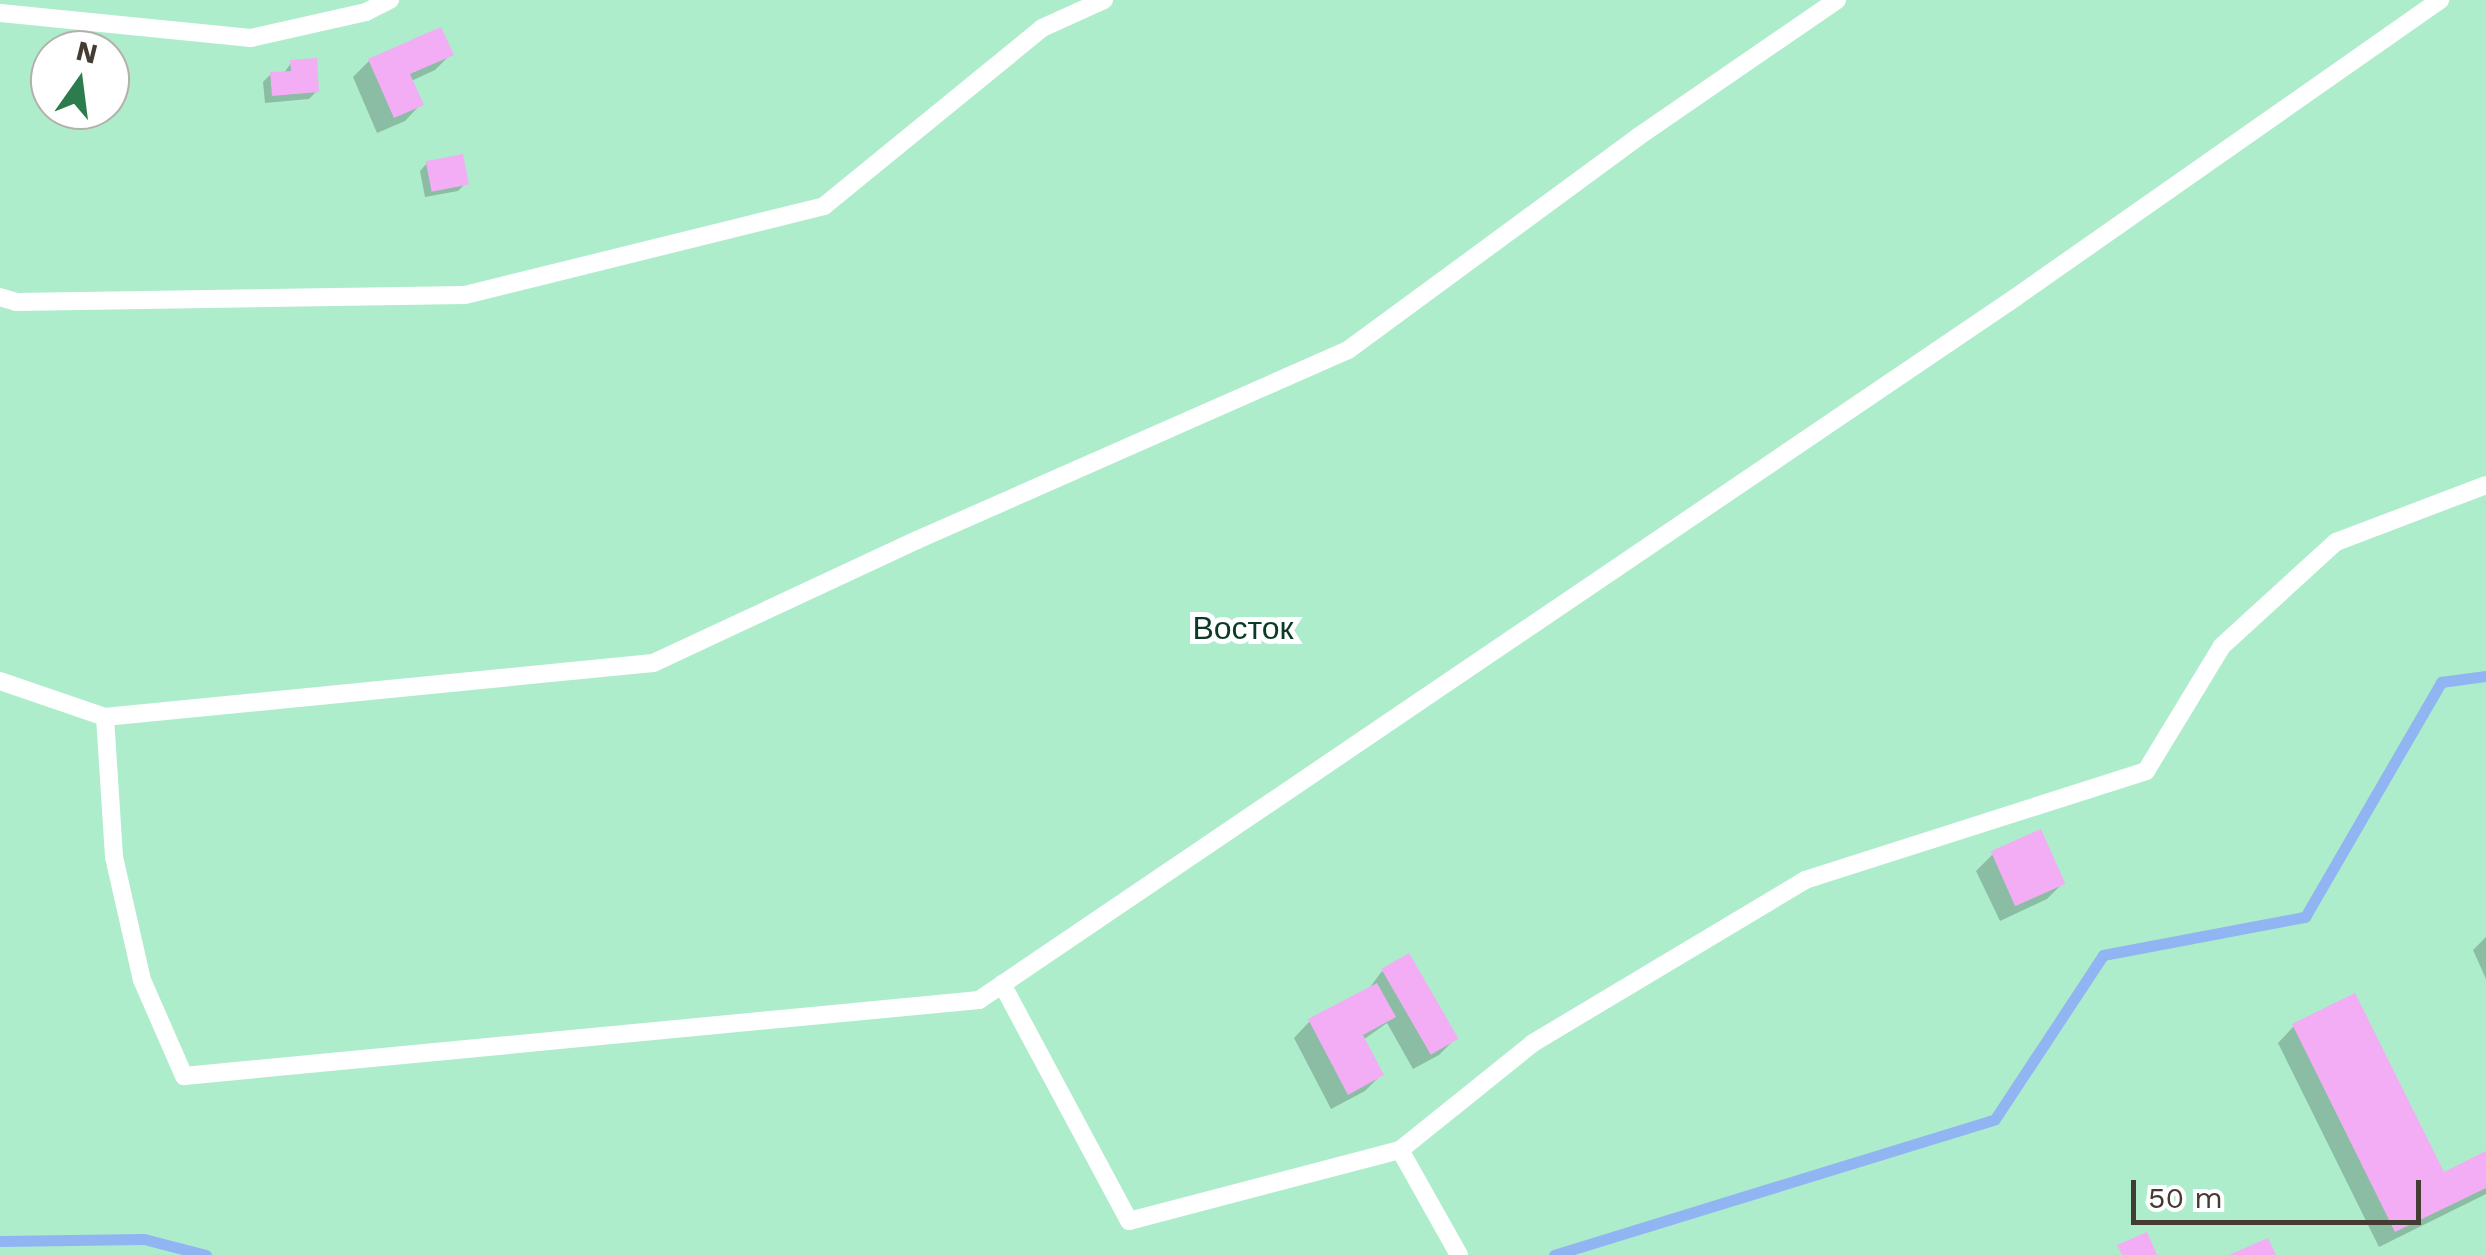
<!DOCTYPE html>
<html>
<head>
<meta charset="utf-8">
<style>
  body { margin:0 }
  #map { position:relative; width:2486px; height:1255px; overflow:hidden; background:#fee8d4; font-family:"Work Sans",sans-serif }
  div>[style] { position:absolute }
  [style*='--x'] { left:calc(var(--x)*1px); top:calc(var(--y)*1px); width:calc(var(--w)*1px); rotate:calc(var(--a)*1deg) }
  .green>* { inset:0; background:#adedcc }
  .shadow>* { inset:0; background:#0003 }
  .stream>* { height:11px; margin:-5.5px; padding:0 5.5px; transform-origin:5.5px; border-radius:5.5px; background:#91b4f2 }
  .building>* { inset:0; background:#f2adf4; transform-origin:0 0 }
  .lane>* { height:18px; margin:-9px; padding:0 9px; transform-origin:9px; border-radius:9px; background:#fff }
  span { translate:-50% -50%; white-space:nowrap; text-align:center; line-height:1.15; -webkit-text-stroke:10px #fff; paint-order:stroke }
  .park-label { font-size:32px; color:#0b3a27 }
  .north { position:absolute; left:30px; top:30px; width:100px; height:100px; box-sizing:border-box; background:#fff; border:2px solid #b4b1ad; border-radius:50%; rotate:14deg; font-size:28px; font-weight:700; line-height:40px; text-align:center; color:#443b33 }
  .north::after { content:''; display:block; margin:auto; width:35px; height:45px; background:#2d7c4d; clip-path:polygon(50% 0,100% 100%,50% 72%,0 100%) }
  .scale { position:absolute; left:2131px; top:1180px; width:290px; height:45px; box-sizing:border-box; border:5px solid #443b33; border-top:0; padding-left:12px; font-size:30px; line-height:35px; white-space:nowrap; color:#443b33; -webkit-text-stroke:8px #fff; paint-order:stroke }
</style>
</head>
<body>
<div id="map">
  <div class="green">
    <div style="clip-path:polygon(evenodd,0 0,2486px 0,2486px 1255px,0 1255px,0 0,50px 50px,110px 50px,110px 110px,50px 110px,50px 50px)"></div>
  </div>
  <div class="shadow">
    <div style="clip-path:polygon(451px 54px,435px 70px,411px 81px,421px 104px,405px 121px,377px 133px,353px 77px,369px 61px)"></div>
    <div style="clip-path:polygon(291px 63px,317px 91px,309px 99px,265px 103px,263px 82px,271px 74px,284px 73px)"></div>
    <div style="clip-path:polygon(427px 163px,466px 183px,458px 191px,425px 197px,420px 171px)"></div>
    <div style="clip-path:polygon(1992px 855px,2063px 883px,2047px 899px,2000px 921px,1976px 871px)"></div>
    <div style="clip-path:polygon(2486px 937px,2486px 979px,2473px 950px)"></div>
    <div style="clip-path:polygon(1382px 971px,1455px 1039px,1439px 1055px,1413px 1069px,1387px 1023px,1363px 1040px,1381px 1075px,1365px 1091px,1331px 1109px,1294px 1038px,1310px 1021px,1368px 990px)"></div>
    <div style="clip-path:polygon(2294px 1026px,2442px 1176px,2486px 1154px,2486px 1194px,2379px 1247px,2278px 1043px)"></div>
  </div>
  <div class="stream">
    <div style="--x:0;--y:1241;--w:144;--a:-0.8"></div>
    <div style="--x:144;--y:1239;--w:64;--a:14.5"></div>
    <div style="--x:1554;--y:1255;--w:461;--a:-17.1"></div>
    <div style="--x:1995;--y:1119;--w:196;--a:-56.6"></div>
    <div style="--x:2103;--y:955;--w:206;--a:-10.7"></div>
    <div style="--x:2305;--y:917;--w:272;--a:-59.9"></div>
    <div style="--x:2441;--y:682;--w:45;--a:-7.6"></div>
  </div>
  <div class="building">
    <div style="clip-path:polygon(441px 27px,454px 55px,410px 74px,424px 105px,394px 118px,368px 59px)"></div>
    <div style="clip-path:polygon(317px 58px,319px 92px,272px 96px,270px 72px,291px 71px,290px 60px)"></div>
    <div style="left:463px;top:154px;width:31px;height:38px;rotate:79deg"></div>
    <div style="left:2041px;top:829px;width:60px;height:55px;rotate:66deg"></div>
    <div style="left:1409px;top:953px;width:99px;height:32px;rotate:60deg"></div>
    <div style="clip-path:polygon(1377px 983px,1396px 1017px,1363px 1035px,1384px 1075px,1348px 1095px,1308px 1019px)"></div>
    <div style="clip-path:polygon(2355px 993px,2444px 1172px,2486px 1151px,2486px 1188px,2395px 1232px,2292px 1024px)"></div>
    <div style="clip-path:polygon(2147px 1232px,2157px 1255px,2122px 1255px,2117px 1245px)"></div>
    <div style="clip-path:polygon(2268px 1238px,2276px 1255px,2229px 1255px)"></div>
  </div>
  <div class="lane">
    <div style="--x:1837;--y:0;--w:242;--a:145.5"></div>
    <div style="--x:1638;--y:137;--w:360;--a:143.7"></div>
    <div style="--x:1348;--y:350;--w:471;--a:156.2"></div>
    <div style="--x:917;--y:540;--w:291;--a:155"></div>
    <div style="--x:653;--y:663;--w:551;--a:174.37"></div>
    <div style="--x:105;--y:717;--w:140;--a:86.3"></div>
    <div style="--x:114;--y:857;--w:126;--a:77.2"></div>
    <div style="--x:142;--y:980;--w:105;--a:66.4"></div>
    <div style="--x:184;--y:1076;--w:799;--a:-5.46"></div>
    <div style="--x:979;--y:1000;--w:1253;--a:-34.13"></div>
    <div style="--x:2016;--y:297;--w:518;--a:-35.01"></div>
    <div style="--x:0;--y:13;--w:252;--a:5.7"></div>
    <div style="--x:251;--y:38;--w:118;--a:-12.7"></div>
    <div style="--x:366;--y:12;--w:27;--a:-27"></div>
    <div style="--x:0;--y:297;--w:17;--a:17"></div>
    <div style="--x:16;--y:302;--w:449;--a:-0.9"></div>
    <div style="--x:465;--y:295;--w:370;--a:-13.9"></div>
    <div style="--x:824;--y:206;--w:281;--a:-39.2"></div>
    <div style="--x:1042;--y:28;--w:68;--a:-24.3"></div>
    <div style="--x:0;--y:681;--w:111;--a:18.9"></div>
    <div style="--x:1002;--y:984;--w:269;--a:61.8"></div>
    <div style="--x:1129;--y:1221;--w:280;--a:-14.7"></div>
    <div style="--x:1459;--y:1255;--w:120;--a:-119.3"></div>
    <div style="--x:1400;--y:1150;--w:171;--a:-38.8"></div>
    <div style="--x:1533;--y:1043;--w:317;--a:-30.9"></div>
    <div style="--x:1805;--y:880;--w:358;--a:-17.7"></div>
    <div style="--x:2146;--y:771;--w:146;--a:-58.7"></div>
    <div style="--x:2222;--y:646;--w:154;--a:-42.4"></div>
    <div style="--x:2336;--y:542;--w:160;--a:-20.8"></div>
  </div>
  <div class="park-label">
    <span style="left:1243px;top:628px">Восток</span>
  </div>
  <div class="north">N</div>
  <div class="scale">50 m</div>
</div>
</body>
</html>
